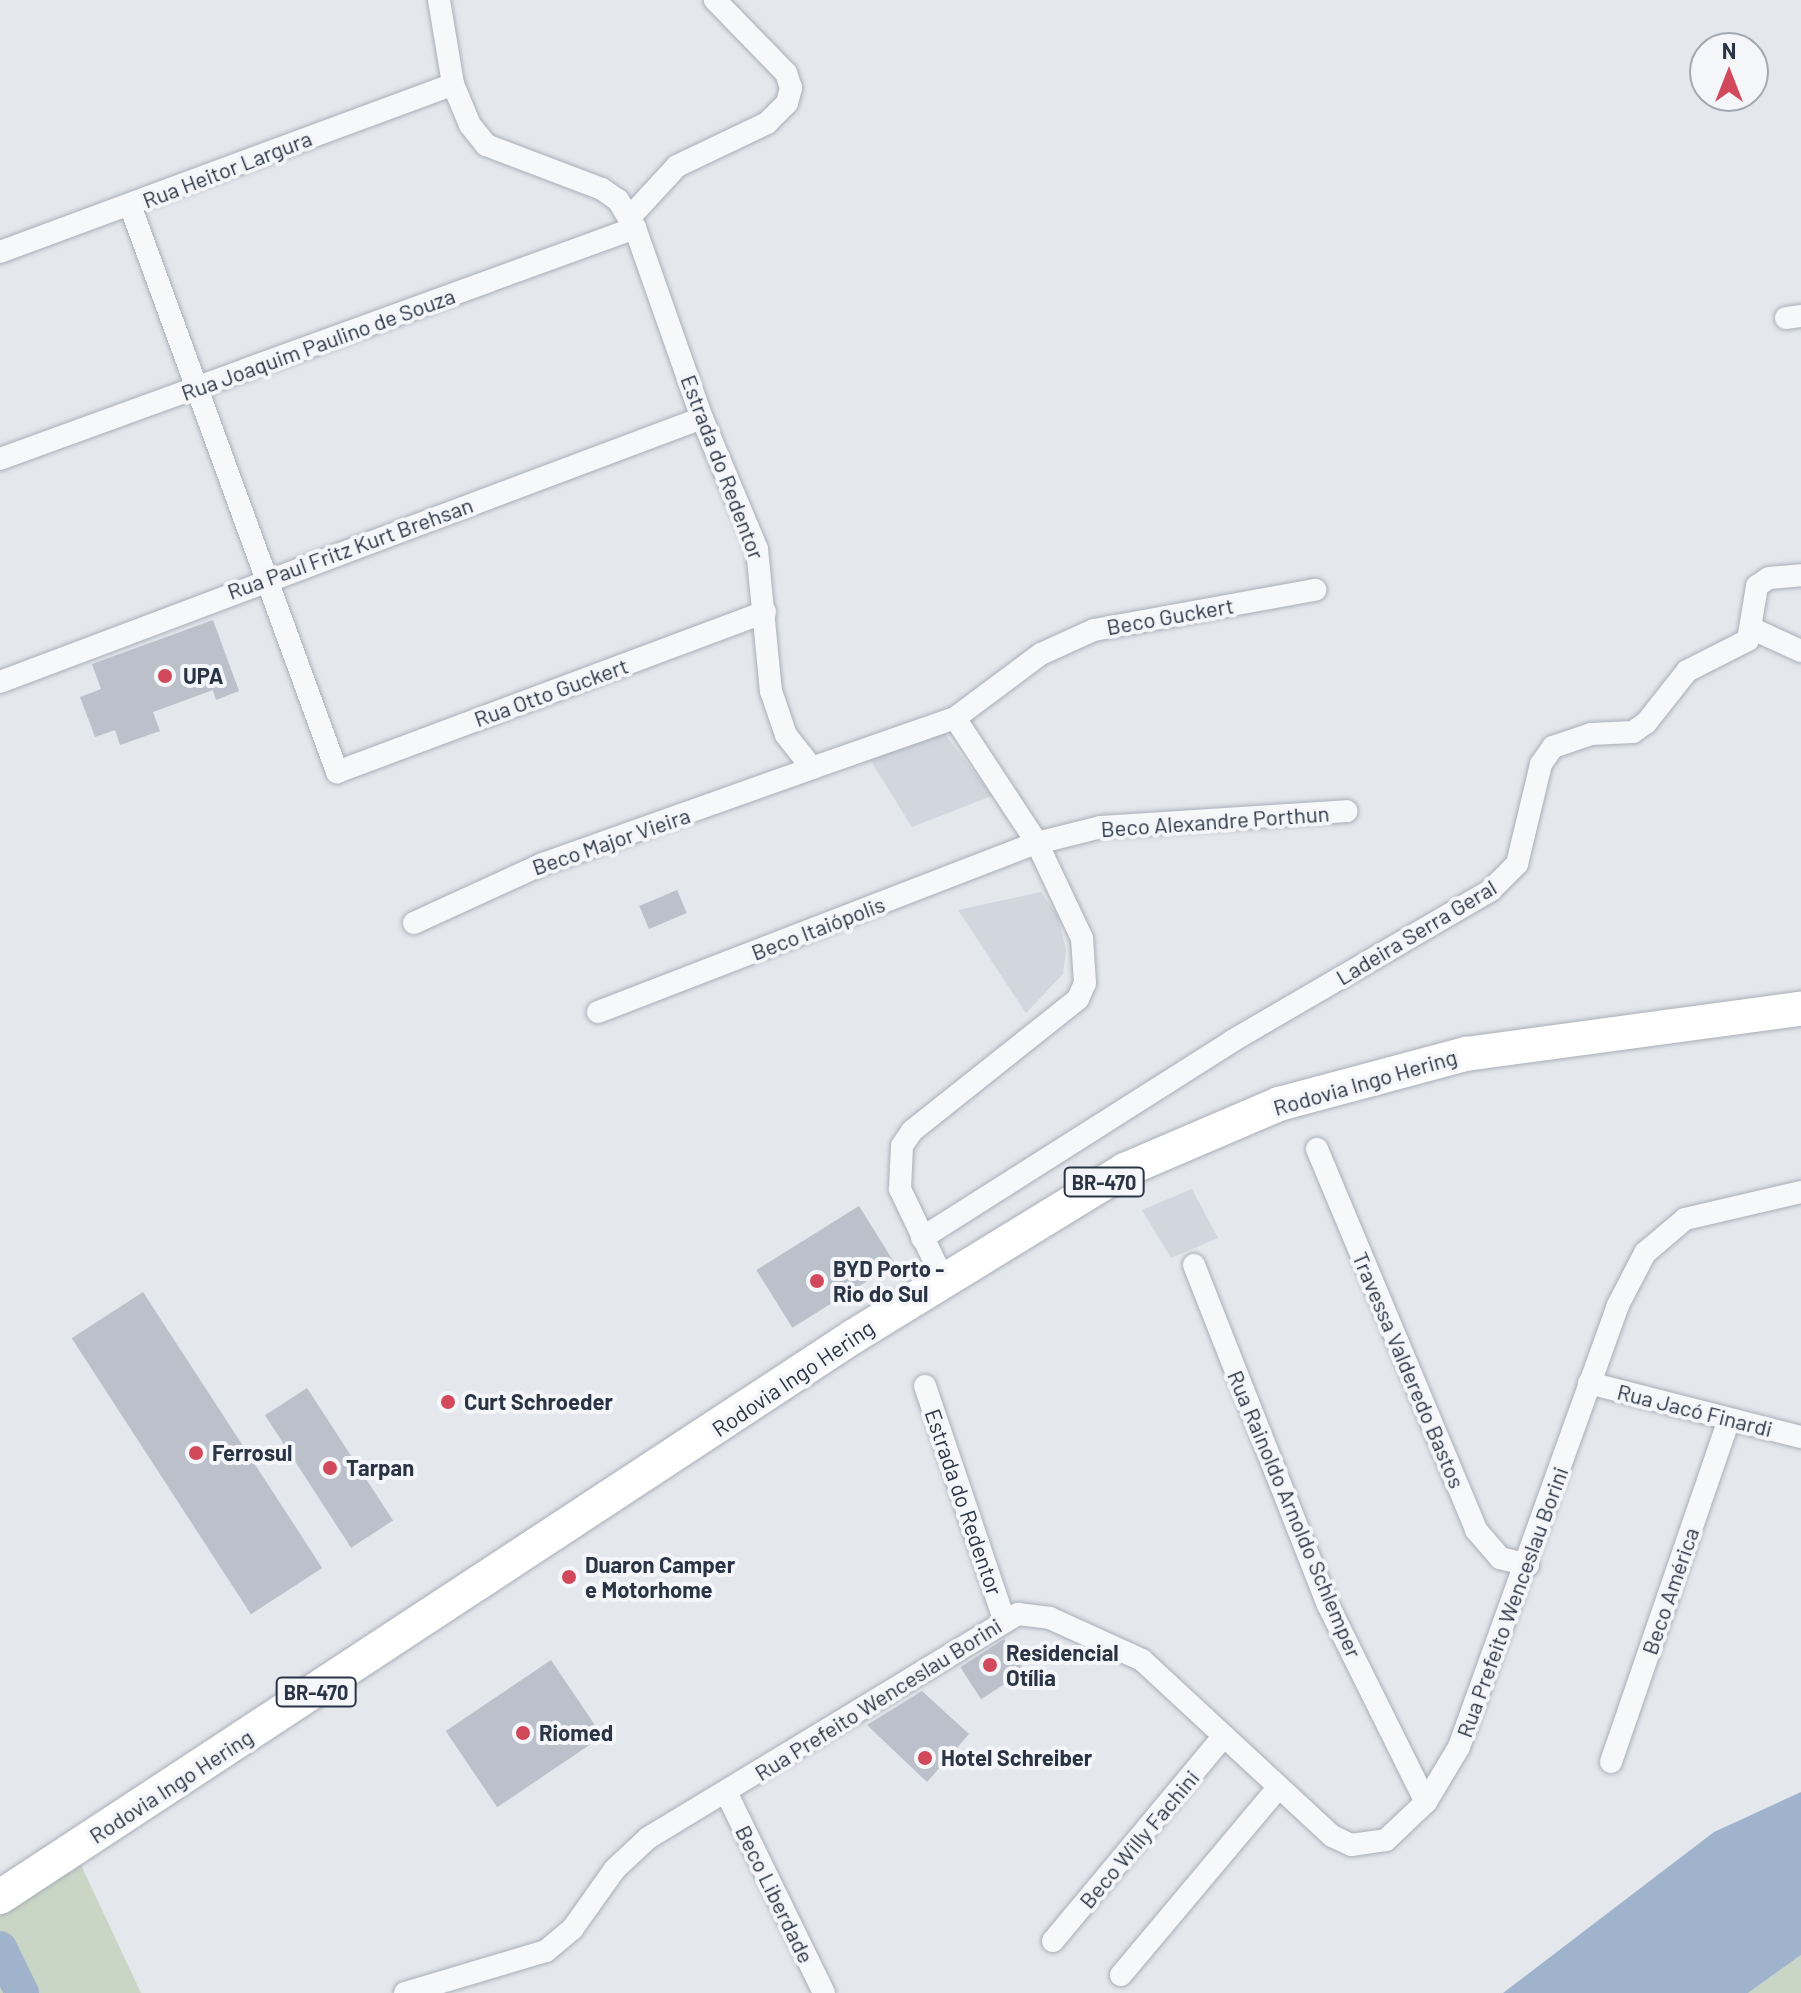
<!DOCTYPE html>
<html>
<head>
<meta charset="utf-8">
<style>
  body { margin:0 }
  #map { position:relative; width:1801px; height:1993px; overflow:hidden; background:#e4e7ec; font-family:Barlow,sans-serif }
  div>[style] { position:absolute }
  [style*='--x'] { left:calc(var(--x)*1px); top:calc(var(--y)*1px); width:calc(var(--w)*1px); rotate:calc(var(--a)*1deg) }
  .built>* { inset:0; background:#d2d6de }
  .green>* { inset:0; background:#c9d6c5 }
  .water>* { inset:0; background:#9fb4cc }
  .river>* { height:34px; margin:-17px; padding:0 17px; transform-origin:17px; border-radius:17px; background:#9fb4cc }
  .building>* { inset:0; background:#bbc0ca; transform-origin:0 0 }
  .roads { filter:drop-shadow(0 0 2px #a9aeb7) drop-shadow(0 0 2px #a9aeb7) }
  .minor>* { height:22px; margin:-11px; padding:0 11px; transform-origin:11px; border-radius:11px; background:#f7f8fa }
  .highway>* { height:34px; margin:-17px; padding:0 17px; transform-origin:17px; border-radius:17px; background:#fff }
  .dots>* { width:22px; height:22px; translate:-50% -50%; box-sizing:border-box; border:4px solid #f4f6f9; border-radius:50% }
  span { translate:-50% -50%; white-space:nowrap; text-align:center; line-height:1.15; -webkit-text-stroke:8px #f4f6f9; paint-order:stroke }
  .shield-label span { padding:2px 6px; background:#f4f6f9; border:2px solid; border-radius:6px; -webkit-text-stroke-width:0 }
  .shield-label { font-size:20px; color:#2b3445; font-weight:700 }
  .street-label { font-size:22px; color:#2b3445 }
  .poi-label { font-size:22px; color:#2b3445; font-weight:700 }
  .left { translate:0 -50%; text-align:left }
  .north { position:absolute; left:1689px; top:32px; width:80px; height:80px; box-sizing:border-box; background:#f4f6f9; border:2px solid #a4a8b1; border-radius:50%; rotate:0deg; font-size:22px; font-weight:700; line-height:32px; text-align:center; color:#2b3445 }
  .north::after { content:''; display:block; margin:auto; width:28px; height:36px; background:#d1495b; clip-path:polygon(50% 0,100% 100%,50% 72%,0 100%) }
</style>
</head>
<body>
<div id="map">
  <div class="built">
    <div style="clip-path:polygon(942px 730px,992px 796px,912px 827px,869px 758px)"></div>
    <div style="clip-path:polygon(1041px 892px,1058px 916px,1066px 950px,1063px 974px,1026px 1013px,958px 910px)"></div>
    <div style="clip-path:polygon(1192px 1189px,1218px 1238px,1171px 1258px,1142px 1210px)"></div>
  </div>
  <div class="green">
    <div style="clip-path:polygon(81px 1865px,141px 1993px,0 1993px,0 1916px)"></div>
    <div style="clip-path:polygon(1801px 1955px,1801px 1993px,1748px 1993px)"></div>
  </div>
  <div class="water">
    <div style="clip-path:polygon(1801px 1792px,1801px 1955px,1748px 1993px,1503px 1993px,1714px 1832px)"></div>
  </div>
  <div class="river">
    <div style="--x:0;--y:1948;--w:50;--a:63.9"></div>
  </div>
  <div class="building">
    <div style="clip-path:polygon(213px 620px,239px 691px,216px 700px,213px 690px,153px 712px,160px 731px,120px 745px,115px 730px,95px 737px,80px 697px,101px 689px,92px 664px)"></div>
    <div style="left:677px;top:890px;width:25px;height:41px;rotate:67deg"></div>
    <div style="left:859px;top:1206px;width:68px;height:121px;rotate:58deg"></div>
    <div style="left:143px;top:1292px;width:329px;height:85px;rotate:57deg"></div>
    <div style="left:307px;top:1388px;width:158px;height:50px;rotate:57deg"></div>
    <div style="left:1004px;top:1639px;width:38px;height:52px;rotate:57deg"></div>
    <div style="left:551px;top:1660px;width:92px;height:127px;rotate:56deg"></div>
    <div style="clip-path:polygon(922px 1691px,969px 1734px,927px 1782px,867px 1725px)"></div>
  </div>
  <div class="roads">
    <div class="minor">
      <div style="--x:439;--y:0;--w:85;--a:80.5"></div>
      <div style="--x:453;--y:84;--w:44;--a:67.5"></div>
      <div style="--x:470;--y:125;--w:26;--a:51"></div>
      <div style="--x:486;--y:145;--w:124;--a:20.8"></div>
      <div style="--x:602;--y:189;--w:19;--a:35"></div>
      <div style="--x:618;--y:200;--w:33;--a:59"></div>
      <div style="--x:635;--y:228;--w:201;--a:70.6"></div>
      <div style="--x:702;--y:418;--w:142;--a:67.2"></div>
      <div style="--x:757;--y:549;--w:143;--a:84.4"></div>
      <div style="--x:771;--y:691;--w:46;--a:71.2"></div>
      <div style="--x:786;--y:735;--w:42;--a:51.8"></div>
      <div style="--x:812;--y:768;--w:151;--a:-19.3"></div>
      <div style="--x:955;--y:718;--w:149;--a:56.7"></div>
      <div style="--x:1037;--y:843;--w:105;--a:64.7"></div>
      <div style="--x:1082;--y:938;--w:45;--a:86.2"></div>
      <div style="--x:1085;--y:983;--w:17;--a:114"></div>
      <div style="--x:1078;--y:999;--w:212;--a:141.5"></div>
      <div style="--x:912;--y:1131;--w:18;--a:124"></div>
      <div style="--x:902;--y:1146;--w:43;--a:92.7"></div>
      <div style="--x:900;--y:1189;--w:100;--a:64.5"></div>
      <div style="--x:130;--y:205;--w:604;--a:69.94"></div>
      <div style="--x:337;--y:772;--w:457;--a:-20.5"></div>
      <div style="--x:630;--y:217;--w:69;--a:-47.3"></div>
      <div style="--x:677;--y:166;--w:100;--a:-25.5"></div>
      <div style="--x:767;--y:123;--w:28;--a:-45"></div>
      <div style="--x:787;--y:103;--w:16;--a:-75"></div>
      <div style="--x:791;--y:88;--w:16;--a:-108"></div>
      <div style="--x:786;--y:73;--w:102;--a:-134.2"></div>
      <div style="--x:0;--y:252;--w:483;--a:-20.3"></div>
      <div style="--x:1786;--y:318;--w:15;--a:-8"></div>
      <div style="--x:0;--y:459;--w:676;--a:-19.99"></div>
      <div style="--x:1753;--y:629;--w:53;--a:24.6"></div>
      <div style="--x:0;--y:682;--w:750;--a:-20.61"></div>
      <div style="--x:955;--y:718;--w:107;--a:-36.7"></div>
      <div style="--x:1041;--y:654;--w:58;--a:-24.4"></div>
      <div style="--x:1094;--y:630;--w:225;--a:-10.3"></div>
      <div style="--x:414;--y:923;--w:142;--a:-24.6"></div>
      <div style="--x:543;--y:864;--w:286;--a:-19.6"></div>
      <div style="--x:598;--y:1012;--w:470;--a:-21.1"></div>
      <div style="--x:1037;--y:843;--w:66;--a:-14"></div>
      <div style="--x:1101;--y:827;--w:246;--a:-3.7"></div>
      <div style="--x:1317;--y:1149;--w:413;--a:67.3"></div>
      <div style="--x:1476;--y:1530;--w:37;--a:49"></div>
      <div style="--x:1500;--y:1558;--w:29;--a:14"></div>
      <div style="--x:922;--y:1238;--w:367;--a:-32.4"></div>
      <div style="--x:1232;--y:1041;--w:300;--a:-30.2"></div>
      <div style="--x:1491;--y:890;--w:37;--a:-45"></div>
      <div style="--x:1517;--y:864;--w:103;--a:-76.5"></div>
      <div style="--x:1541;--y:764;--w:21;--a:-55"></div>
      <div style="--x:1553;--y:747;--w:40;--a:-18.9"></div>
      <div style="--x:1591;--y:734;--w:42;--a:-2.7"></div>
      <div style="--x:1633;--y:732;--w:16;--a:-35"></div>
      <div style="--x:1646;--y:723;--w:66;--a:-51.7"></div>
      <div style="--x:1687;--y:671;--w:68;--a:-26.9"></div>
      <div style="--x:1748;--y:640;--w:55;--a:-80.5"></div>
      <div style="--x:1757;--y:586;--w:14;--a:-34"></div>
      <div style="--x:1769;--y:578;--w:32;--a:-5"></div>
      <div style="--x:1194;--y:1265;--w:365;--a:68.5"></div>
      <div style="--x:1328;--y:1605;--w:220;--a:63.6"></div>
      <div style="--x:1589;--y:1383;--w:219;--a:14.3"></div>
      <div style="--x:925;--y:1386;--w:246;--a:71.3"></div>
      <div style="--x:1611;--y:1762;--w:362;--a:-71"></div>
      <div style="--x:727;--y:1794;--w:221;--a:64"></div>
      <div style="--x:1053;--y:1941;--w:267;--a:-50.2"></div>
      <div style="--x:1121;--y:1975;--w:243;--a:-50"></div>
      <div style="--x:405;--y:1993;--w:147;--a:-16.6"></div>
      <div style="--x:546;--y:1951;--w:35;--a:-40"></div>
      <div style="--x:573;--y:1928;--w:72;--a:-54.6"></div>
      <div style="--x:615;--y:1869;--w:45;--a:-43.2"></div>
      <div style="--x:648;--y:1838;--w:433;--a:-31.2"></div>
      <div style="--x:1018;--y:1614;--w:32;--a:7"></div>
      <div style="--x:1050;--y:1618;--w:101;--a:24.5"></div>
      <div style="--x:1142;--y:1660;--w:259;--a:42.8"></div>
      <div style="--x:1332;--y:1836;--w:21;--a:25"></div>
      <div style="--x:1351;--y:1845;--w:35;--a:-8"></div>
      <div style="--x:1386;--y:1840;--w:55;--a:-43.5"></div>
      <div style="--x:1426;--y:1802;--w:64;--a:-59"></div>
      <div style="--x:1459;--y:1747;--w:468;--a:-70.2"></div>
      <div style="--x:1617;--y:1307;--w:61;--a:-62.6"></div>
      <div style="--x:1645;--y:1253;--w:52;--a:-40.4"></div>
      <div style="--x:1685;--y:1219;--w:119;--a:-13.1"></div>
    </div>
    <div class="highway">
      <div style="--x:0;--y:1897;--w:1022;--a:-33.3"></div>
      <div style="--x:854;--y:1336;--w:318;--a:-31.5"></div>
      <div style="--x:1125;--y:1170;--w:168;--a:-23.2"></div>
      <div style="--x:1279;--y:1104;--w:194;--a:-15"></div>
      <div style="--x:1466;--y:1054;--w:338;--a:-7.7"></div>
    </div>
  </div>
  <div class="dots">
    <div style="left:165px;top:676px;background:#d1495b"></div>
    <div style="left:817px;top:1281px;background:#d1495b"></div>
    <div style="left:448px;top:1402px;background:#d1495b"></div>
    <div style="left:196px;top:1453px;background:#d1495b"></div>
    <div style="left:330px;top:1468px;background:#d1495b"></div>
    <div style="left:569px;top:1577px;background:#d1495b"></div>
    <div style="left:990px;top:1665px;background:#d1495b"></div>
    <div style="left:523px;top:1733px;background:#d1495b"></div>
    <div style="left:925px;top:1758px;background:#d1495b"></div>
  </div>
  <div class="shield-label">
    <span style="left:1104px;top:1182px">BR-470</span>
    <span style="left:316px;top:1692px">BR-470</span>
  </div>
  <div class="street-label">
    <span style="left:227px;top:169px;rotate:-21deg">Rua Heitor Largura</span>
    <span style="left:318px;top:344px;rotate:-20deg">Rua Joaquim Paulino de Souza</span>
    <span style="left:723px;top:467px;rotate:69deg">Estrada do Redentor</span>
    <span style="left:350px;top:548px;rotate:-20deg">Rua Paul Fritz Kurt Brehsan</span>
    <span style="left:1170px;top:616px;rotate:-10deg">Beco Guckert</span>
    <span style="left:551px;top:692px;rotate:-20deg">Rua Otto Guckert</span>
    <span style="left:1215px;top:821px;rotate:-4deg">Beco Alexandre Porthun</span>
    <span style="left:611px;top:841px;rotate:-19deg">Beco Major Vieira</span>
    <span style="left:818px;top:928px;rotate:-21deg">Beco Itaiópolis</span>
    <span style="left:1416px;top:932px;rotate:-31deg">Ladeira Serra Geral</span>
    <span style="left:1365px;top:1082px;rotate:-16deg">Rodovia Ingo Hering</span>
    <span style="left:1409px;top:1370px;rotate:67deg">Travessa Valderedo Bastos</span>
    <span style="left:793px;top:1378px;rotate:-34deg">Rodovia Ingo Hering</span>
    <span style="left:1695px;top:1410px;rotate:14deg">Rua Jacó Finardi</span>
    <span style="left:964px;top:1502px;rotate:71deg">Estrada do Redentor</span>
    <span style="left:1295px;top:1514px;rotate:67deg">Rua Rainoldo Arnoldo Schlemper</span>
    <span style="left:1670px;top:1591px;rotate:-71deg">Beco América</span>
    <span style="left:1512px;top:1602px;rotate:-70deg">Rua Prefeito Wenceslau Borini</span>
    <span style="left:878px;top:1699px;rotate:-32deg">Rua Prefeito Wenceslau Borini</span>
    <span style="left:171px;top:1786px;rotate:-33deg">Rodovia Ingo Hering</span>
    <span style="left:1139px;top:1839px;rotate:-50deg">Beco Willy Fachini</span>
    <span style="left:775px;top:1894px;rotate:64deg">Beco Liberdade</span>
  </div>
  <div class="poi-label">
    <span class="left" style="left:183px;top:676px">UPA</span>
    <span class="left" style="left:833px;top:1281px">BYD Porto -<br>Rio do Sul</span>
    <span class="left" style="left:464px;top:1402px">Curt Schroeder</span>
    <span class="left" style="left:212px;top:1453px">Ferrosul</span>
    <span class="left" style="left:346px;top:1468px">Tarpan</span>
    <span class="left" style="left:585px;top:1577px">Duaron Camper<br>e Motorhome</span>
    <span class="left" style="left:1006px;top:1665px">Residencial<br>Otília</span>
    <span class="left" style="left:539px;top:1733px">Riomed</span>
    <span class="left" style="left:941px;top:1758px">Hotel Schreiber</span>
  </div>
  <div class="north">N</div>
</div>
</body>
</html>
